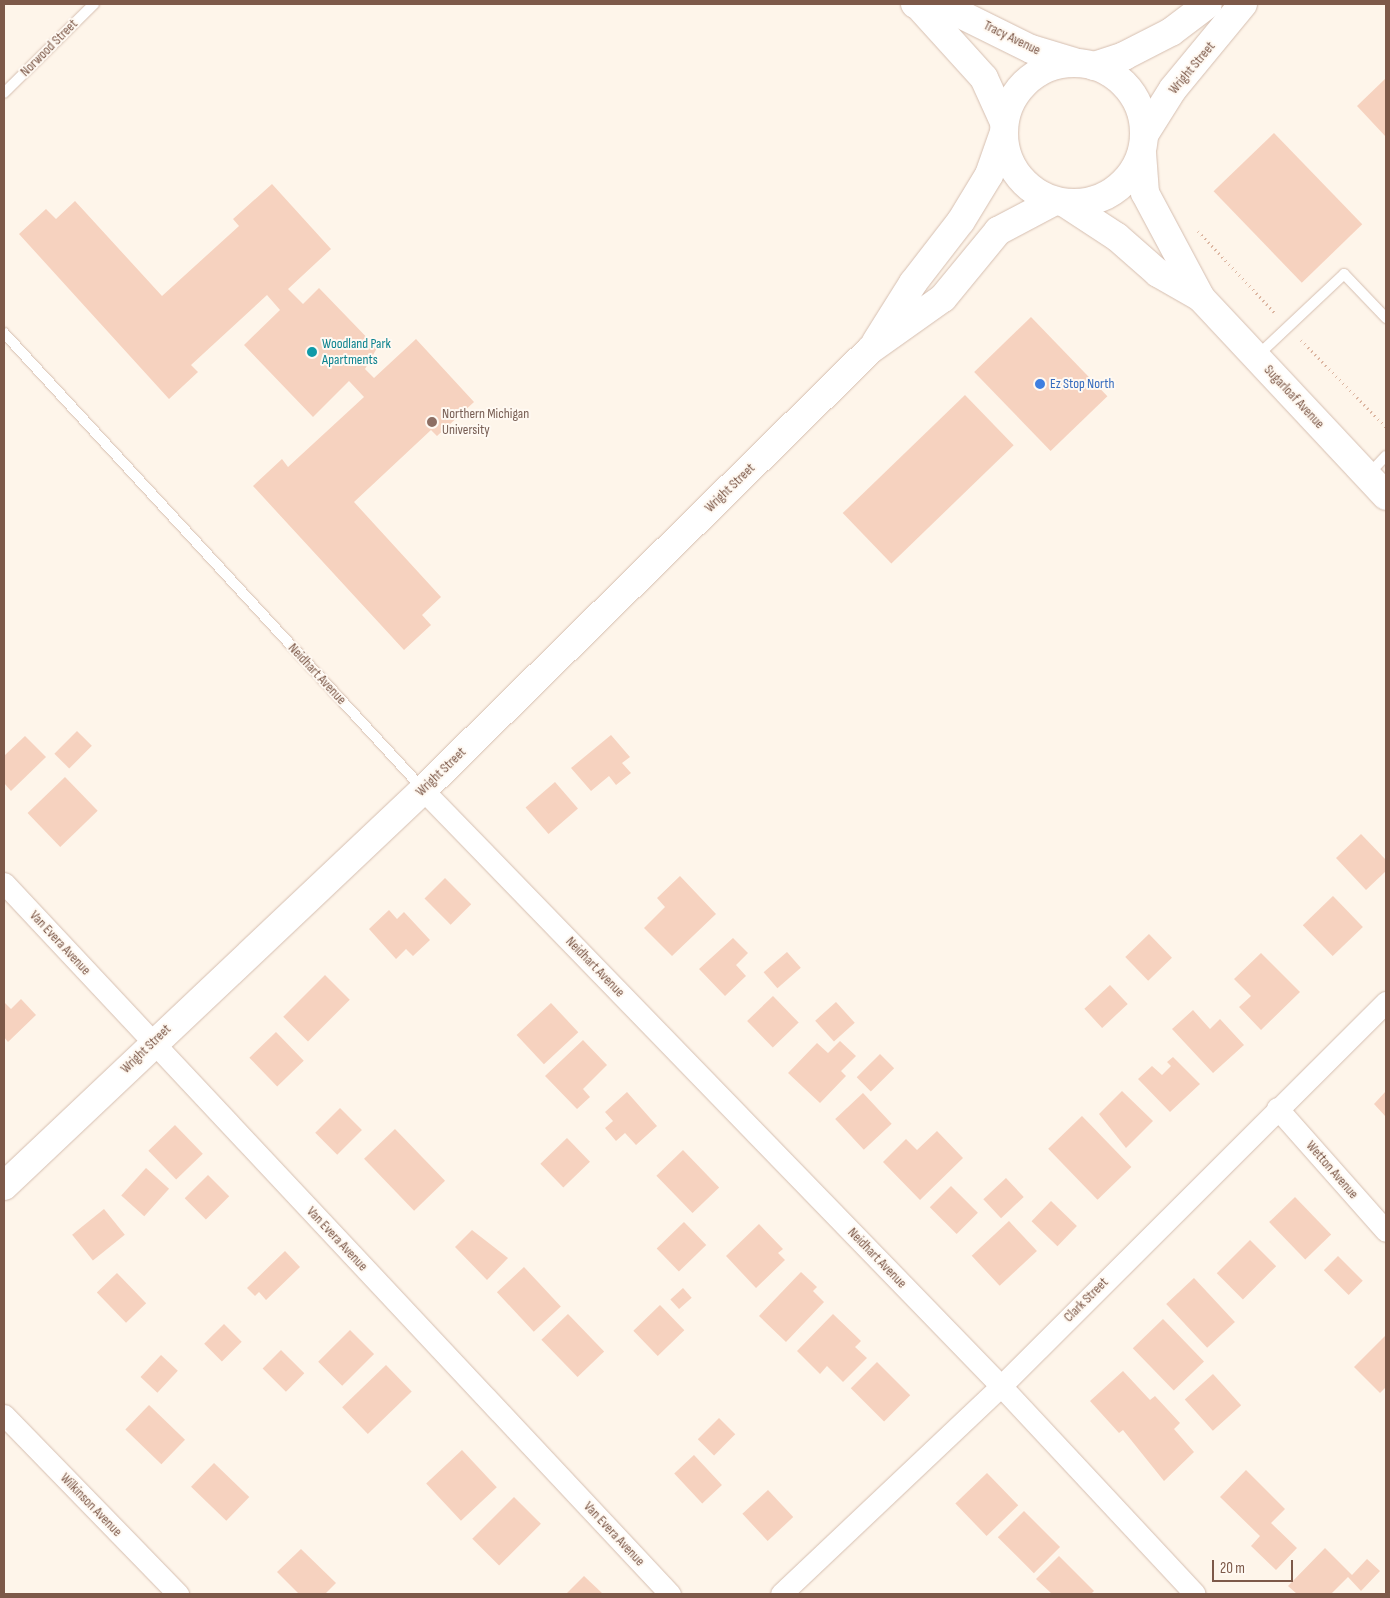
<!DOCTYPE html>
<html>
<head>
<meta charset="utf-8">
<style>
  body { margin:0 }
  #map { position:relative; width:1390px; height:1598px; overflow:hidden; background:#fef5ea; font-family:"Sofia Sans Condensed",sans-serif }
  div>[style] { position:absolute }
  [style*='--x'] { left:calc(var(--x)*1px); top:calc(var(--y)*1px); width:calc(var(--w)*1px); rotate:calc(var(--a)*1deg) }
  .building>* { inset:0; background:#f6d2bf; transform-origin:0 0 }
  .path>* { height:3px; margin-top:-1.5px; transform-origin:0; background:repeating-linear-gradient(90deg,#dcb5a0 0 1px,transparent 0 5px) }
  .roads { filter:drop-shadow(0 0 1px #d5beb0) drop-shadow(0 0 1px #d5beb0) }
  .lane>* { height:10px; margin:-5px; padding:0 5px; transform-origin:5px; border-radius:5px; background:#fff }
  .street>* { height:21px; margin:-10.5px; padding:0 10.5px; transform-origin:10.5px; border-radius:10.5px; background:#fff }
  .secondary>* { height:28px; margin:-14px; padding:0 14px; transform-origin:14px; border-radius:14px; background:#fff }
  .secondary>.ring { margin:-14px; padding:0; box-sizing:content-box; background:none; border:28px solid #fff; border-radius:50% }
  .dots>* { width:14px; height:14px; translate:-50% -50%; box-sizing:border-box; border:2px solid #fff9f2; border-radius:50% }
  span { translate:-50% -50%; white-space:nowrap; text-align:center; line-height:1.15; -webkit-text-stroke:4px #fff9f2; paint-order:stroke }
  .street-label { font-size:14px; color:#7d5949 }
  .culture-label { font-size:14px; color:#0d838f }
  .left { translate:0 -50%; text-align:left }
  .shop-label { font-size:14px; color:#366cbe }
  .education-label { font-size:14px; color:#785e54 }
  .frame { position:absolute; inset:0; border:5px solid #7d5949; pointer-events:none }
  .scale { position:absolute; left:1212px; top:1560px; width:81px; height:22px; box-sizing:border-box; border:2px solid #7d5949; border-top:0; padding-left:6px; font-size:15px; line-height:18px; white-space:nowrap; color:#7d5949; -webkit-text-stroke:4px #fff9f2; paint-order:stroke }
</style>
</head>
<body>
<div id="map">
  <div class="building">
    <div style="clip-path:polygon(1386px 78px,1386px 137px,1357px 106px)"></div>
    <div style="left:1274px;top:133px;width:127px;height:84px;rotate:46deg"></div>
    <div style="clip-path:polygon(272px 184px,331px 249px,288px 289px,303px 304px,319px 288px,377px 348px,365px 369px,374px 378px,416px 339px,474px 402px,437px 436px,431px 430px,354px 502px,441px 597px,422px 615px,431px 625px,404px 650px,253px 486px,282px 459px,288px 467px,364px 397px,349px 381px,313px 417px,244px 345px,280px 310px,267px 295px,191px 365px,198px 372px,169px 399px,19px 234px,46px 209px,56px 219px,75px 201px,162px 296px,239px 226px,233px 219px)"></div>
    <div style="left:1031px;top:317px;width:110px;height:79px;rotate:46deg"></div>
    <div style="left:965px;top:395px;width:70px;height:170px;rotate:46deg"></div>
    <div style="left:77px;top:731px;width:21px;height:32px;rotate:45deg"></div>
    <div style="clip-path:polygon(611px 735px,630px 757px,622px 763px,631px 773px,616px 785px,609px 776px,591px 791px,571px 768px)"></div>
    <div style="clip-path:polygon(25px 736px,46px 757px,11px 791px,4px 783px,4px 756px)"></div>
    <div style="left:65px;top:777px;width:47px;height:52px;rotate:46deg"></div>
    <div style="left:555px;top:782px;width:35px;height:39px;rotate:49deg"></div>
    <div style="clip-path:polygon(1361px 834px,1386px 860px,1386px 871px,1366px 890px,1336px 858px)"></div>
    <div style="clip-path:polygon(680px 876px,716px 914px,672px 956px,644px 928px,665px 907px,657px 898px)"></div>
    <div style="left:445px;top:878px;width:37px;height:29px;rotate:45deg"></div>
    <div style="left:1333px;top:896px;width:43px;height:42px;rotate:46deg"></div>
    <div style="clip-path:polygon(389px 910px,397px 919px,404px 912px,430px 940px,413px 956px,406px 949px,396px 959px,369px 929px)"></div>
    <div style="left:1149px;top:934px;width:33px;height:33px;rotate:46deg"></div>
    <div style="clip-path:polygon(733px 938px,748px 953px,736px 965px,746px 976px,725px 996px,699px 969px)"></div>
    <div style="left:787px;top:952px;width:21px;height:31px;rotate:49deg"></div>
    <div style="clip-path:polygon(1261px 953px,1300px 992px,1261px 1030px,1239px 1007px,1251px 996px,1234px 979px)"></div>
    <div style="left:325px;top:975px;width:35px;height:59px;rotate:45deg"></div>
    <div style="left:1110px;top:985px;width:26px;height:35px;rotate:47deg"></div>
    <div style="left:773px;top:996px;width:37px;height:36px;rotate:46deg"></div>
    <div style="clip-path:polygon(21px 999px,36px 1015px,8px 1042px,4px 1037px,4px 1002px,11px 1009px)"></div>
    <div style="left:836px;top:1002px;width:28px;height:28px;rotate:48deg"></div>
    <div style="left:551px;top:1003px;width:40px;height:47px;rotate:47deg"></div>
    <div style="clip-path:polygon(1193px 1010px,1210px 1029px,1220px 1019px,1244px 1045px,1213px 1073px,1172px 1029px)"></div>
    <div style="left:276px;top:1032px;width:40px;height:37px;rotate:46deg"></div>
    <div style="clip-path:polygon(583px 1040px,607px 1065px,583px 1089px,590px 1097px,577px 1109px,545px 1076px)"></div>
    <div style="clip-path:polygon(840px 1041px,856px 1056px,841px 1071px,846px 1076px,820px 1103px,788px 1073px,817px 1043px,828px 1053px)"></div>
    <div style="left:880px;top:1054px;width:20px;height:33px;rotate:45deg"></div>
    <div style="clip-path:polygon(1173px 1057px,1200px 1084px,1170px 1112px,1138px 1079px,1152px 1066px,1162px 1075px,1171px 1066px,1167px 1062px)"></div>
    <div style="clip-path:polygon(1122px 1091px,1153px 1121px,1126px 1148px,1099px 1114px)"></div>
    <div style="clip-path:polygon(1386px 1091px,1386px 1117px,1374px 1104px)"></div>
    <div style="clip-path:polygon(627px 1092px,657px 1126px,636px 1145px,625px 1133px,616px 1141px,605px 1128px,613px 1121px,605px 1112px)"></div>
    <div style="left:863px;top:1093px;width:42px;height:38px;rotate:47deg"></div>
    <div style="left:340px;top:1108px;width:31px;height:35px;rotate:45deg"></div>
    <div style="left:1082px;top:1116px;width:71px;height:47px;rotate:46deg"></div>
    <div style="left:175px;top:1125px;width:40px;height:37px;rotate:46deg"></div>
    <div style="left:395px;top:1129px;width:72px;height:43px;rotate:46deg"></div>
    <div style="clip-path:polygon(937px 1131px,963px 1158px,920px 1200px,883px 1162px,906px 1139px,917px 1150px)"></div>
    <div style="left:567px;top:1138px;width:33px;height:37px;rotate:46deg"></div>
    <div style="left:683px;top:1150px;width:52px;height:37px;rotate:46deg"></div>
    <div style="left:146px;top:1168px;width:31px;height:37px;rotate:42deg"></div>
    <div style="left:208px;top:1175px;width:30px;height:33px;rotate:45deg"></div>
    <div style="left:1006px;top:1178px;width:26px;height:31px;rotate:47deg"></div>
    <div style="left:951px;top:1186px;width:38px;height:30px;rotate:45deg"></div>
    <div style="left:1295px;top:1197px;width:52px;height:36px;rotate:46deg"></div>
    <div style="left:1051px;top:1201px;width:36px;height:28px;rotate:44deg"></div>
    <div style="left:104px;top:1209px;width:33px;height:41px;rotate:51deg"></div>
    <div style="left:1009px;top:1221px;width:41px;height:51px;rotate:47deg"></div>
    <div style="left:684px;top:1222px;width:32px;height:38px;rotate:46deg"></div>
    <div style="clip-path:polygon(759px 1224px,783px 1249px,778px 1253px,785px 1260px,756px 1288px,726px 1256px)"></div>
    <div style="clip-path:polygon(472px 1230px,508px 1258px,487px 1280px,455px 1247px)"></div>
    <div style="left:1250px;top:1240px;width:37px;height:47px;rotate:45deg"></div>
    <div style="clip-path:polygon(285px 1251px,300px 1267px,266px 1300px,259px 1292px,255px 1296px,247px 1288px)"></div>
    <div style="left:1338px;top:1256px;width:35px;height:20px;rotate:45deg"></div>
    <div style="left:524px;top:1267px;width:54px;height:37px;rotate:47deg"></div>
    <div style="clip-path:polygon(801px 1272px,817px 1287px,813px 1291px,824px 1302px,786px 1342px,759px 1316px)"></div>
    <div style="left:117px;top:1273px;width:42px;height:28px;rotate:46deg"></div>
    <div style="left:1194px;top:1278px;width:60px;height:38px;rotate:47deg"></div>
    <div style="left:683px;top:1288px;width:13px;height:17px;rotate:48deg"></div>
    <div style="left:660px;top:1305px;width:35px;height:37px;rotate:46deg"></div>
    <div style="left:568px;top:1314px;width:52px;height:37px;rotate:46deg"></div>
    <div style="clip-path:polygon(833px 1314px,861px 1341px,855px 1347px,867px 1358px,843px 1382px,827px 1366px,820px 1374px,797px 1351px)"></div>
    <div style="left:1163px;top:1319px;width:59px;height:42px;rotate:46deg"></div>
    <div style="left:224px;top:1324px;width:25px;height:28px;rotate:45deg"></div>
    <div style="left:350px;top:1330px;width:34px;height:45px;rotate:45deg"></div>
    <div style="clip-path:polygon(1386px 1335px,1386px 1387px,1380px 1393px,1354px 1367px)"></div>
    <div style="left:281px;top:1350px;width:33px;height:26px;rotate:45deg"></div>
    <div style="left:161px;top:1355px;width:23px;height:30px;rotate:43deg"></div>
    <div style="left:877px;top:1362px;width:47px;height:37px;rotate:45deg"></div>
    <div style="left:386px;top:1365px;width:37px;height:61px;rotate:46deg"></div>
    <div style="clip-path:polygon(1123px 1371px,1150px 1400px,1155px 1396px,1180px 1423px,1174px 1429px,1194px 1452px,1164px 1481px,1123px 1430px,1119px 1433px,1090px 1401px)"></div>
    <div style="left:1213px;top:1374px;width:42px;height:38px;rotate:48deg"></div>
    <div style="left:149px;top:1405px;width:50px;height:34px;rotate:44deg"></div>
    <div style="left:719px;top:1418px;width:23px;height:30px;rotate:45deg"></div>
    <div style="left:462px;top:1450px;width:51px;height:49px;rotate:47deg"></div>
    <div style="left:694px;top:1455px;width:41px;height:27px;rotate:47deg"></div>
    <div style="left:214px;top:1463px;width:49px;height:33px;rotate:44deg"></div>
    <div style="clip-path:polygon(1246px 1470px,1285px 1509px,1271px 1523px,1297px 1548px,1276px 1570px,1251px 1546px,1260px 1536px,1220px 1497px)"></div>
    <div style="left:987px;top:1473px;width:45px;height:44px;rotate:46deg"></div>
    <div style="left:768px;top:1490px;width:37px;height:35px;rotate:47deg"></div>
    <div style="left:514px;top:1497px;width:38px;height:59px;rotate:45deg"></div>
    <div style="left:1024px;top:1511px;width:51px;height:37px;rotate:45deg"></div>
    <div style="clip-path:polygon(1325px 1548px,1352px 1575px,1367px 1559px,1380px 1571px,1361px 1591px,1348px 1577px,1331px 1594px,1297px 1594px,1288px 1586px)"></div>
    <div style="clip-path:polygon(301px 1549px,336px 1583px,325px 1594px,299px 1594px,277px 1572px)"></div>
    <div style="clip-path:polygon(1059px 1556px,1094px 1591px,1091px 1594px,1052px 1594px,1036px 1579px)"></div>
    <div style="clip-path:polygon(584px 1576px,603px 1594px,566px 1594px)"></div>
  </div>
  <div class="path">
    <div style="--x:1198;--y:231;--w:114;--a:46.8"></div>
    <div style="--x:1301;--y:340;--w:122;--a:45.7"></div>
  </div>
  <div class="roads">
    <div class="lane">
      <div style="--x:4;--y:93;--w:127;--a:-44.7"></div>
      <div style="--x:4;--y:333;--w:619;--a:47.42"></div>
      <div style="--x:1256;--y:357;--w:121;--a:-43.3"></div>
      <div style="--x:1344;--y:274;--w:61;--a:46.3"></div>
      <div style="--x:1368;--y:475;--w:26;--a:-47"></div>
    </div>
    <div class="street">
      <div style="--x:423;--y:790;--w:830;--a:45.88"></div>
      <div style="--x:1001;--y:1386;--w:284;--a:47"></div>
      <div style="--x:4;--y:883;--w:974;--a:46.87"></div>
      <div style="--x:1277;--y:1108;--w:164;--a:48.5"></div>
      <div style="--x:4;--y:1415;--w:250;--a:45.8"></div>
      <div style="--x:781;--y:1594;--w:303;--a:-43.4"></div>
      <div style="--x:1001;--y:1386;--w:544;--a:-44.93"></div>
    </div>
    <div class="secondary">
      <div style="--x:915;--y:4;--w:42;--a:11"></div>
      <div style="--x:956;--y:12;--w:84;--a:26.3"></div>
      <div style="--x:1031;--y:49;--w:45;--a:16.8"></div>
      <div style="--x:918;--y:5;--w:98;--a:47.9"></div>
      <div style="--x:984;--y:78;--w:48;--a:65.6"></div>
      <div class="ring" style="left:1004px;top:63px;width:112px;height:112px"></div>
      <div style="--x:1094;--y:66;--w:32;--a:-18"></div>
      <div style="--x:1124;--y:56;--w:53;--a:-27.1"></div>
      <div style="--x:1171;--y:32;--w:46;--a:-37.1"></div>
      <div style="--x:1144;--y:135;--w:54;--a:-57.8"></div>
      <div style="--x:1173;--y:89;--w:110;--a:-50.5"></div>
      <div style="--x:1142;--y:153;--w:40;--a:85.7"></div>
      <div style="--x:1145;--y:193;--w:119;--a:61.9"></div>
      <div style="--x:1201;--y:298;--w:271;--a:46.9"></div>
      <div style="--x:1065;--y:203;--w:62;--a:33.2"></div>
      <div style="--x:1117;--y:237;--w:55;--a:41.3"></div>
      <div style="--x:1158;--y:273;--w:48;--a:29.7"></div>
      <div style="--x:876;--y:342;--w:70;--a:-57.9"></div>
      <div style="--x:913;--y:283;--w:78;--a:-52.3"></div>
      <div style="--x:961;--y:221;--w:54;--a:-58.7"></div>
      <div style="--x:989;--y:175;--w:42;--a:-70.7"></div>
      <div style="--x:4;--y:1186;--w:577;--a:-43.38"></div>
      <div style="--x:423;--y:790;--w:629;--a:-44.55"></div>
      <div style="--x:871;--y:349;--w:88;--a:-35.3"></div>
      <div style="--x:943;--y:298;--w:87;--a:-50.6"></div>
      <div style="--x:998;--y:231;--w:64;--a:-27.8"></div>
    </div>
  </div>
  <div class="dots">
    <div style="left:312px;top:352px;background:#0f9aa8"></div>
    <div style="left:1040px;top:384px;background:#3f7fe0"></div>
    <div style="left:432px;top:422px;background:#8d6e63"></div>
  </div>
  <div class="street-label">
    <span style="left:1012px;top:38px;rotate:26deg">Tracy Avenue</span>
    <span style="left:49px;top:48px;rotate:-45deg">Norwood Street</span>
    <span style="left:1192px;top:68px;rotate:-50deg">Wright Street</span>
    <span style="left:1294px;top:397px;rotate:47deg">Sugarloaf Avenue</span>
    <span style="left:730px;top:488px;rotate:-44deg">Wright Street</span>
    <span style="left:317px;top:674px;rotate:47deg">Neidhart Avenue</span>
    <span style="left:441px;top:772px;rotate:-44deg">Wright Street</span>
    <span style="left:60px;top:943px;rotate:47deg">Van Evera Avenue</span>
    <span style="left:595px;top:967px;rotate:46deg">Neidhart Avenue</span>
    <span style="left:146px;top:1049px;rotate:-44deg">Wright Street</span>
    <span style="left:1332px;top:1170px;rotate:49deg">Wetton Avenue</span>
    <span style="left:337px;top:1239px;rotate:47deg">Van Evera Avenue</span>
    <span style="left:877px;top:1258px;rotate:46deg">Neidhart Avenue</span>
    <span style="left:1086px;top:1300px;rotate:-45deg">Clark Street</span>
    <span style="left:91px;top:1505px;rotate:46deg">Wilkinson Avenue</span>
    <span style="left:614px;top:1534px;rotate:47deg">Van Evera Avenue</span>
  </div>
  <div class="culture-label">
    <span class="left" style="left:322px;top:352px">Woodland Park<br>Apartments</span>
  </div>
  <div class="shop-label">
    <span class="left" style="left:1050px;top:384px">Ez Stop North</span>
  </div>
  <div class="education-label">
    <span class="left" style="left:442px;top:422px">Northern Michigan<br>University</span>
  </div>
  <div class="frame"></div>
  <div class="scale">20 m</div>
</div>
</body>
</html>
